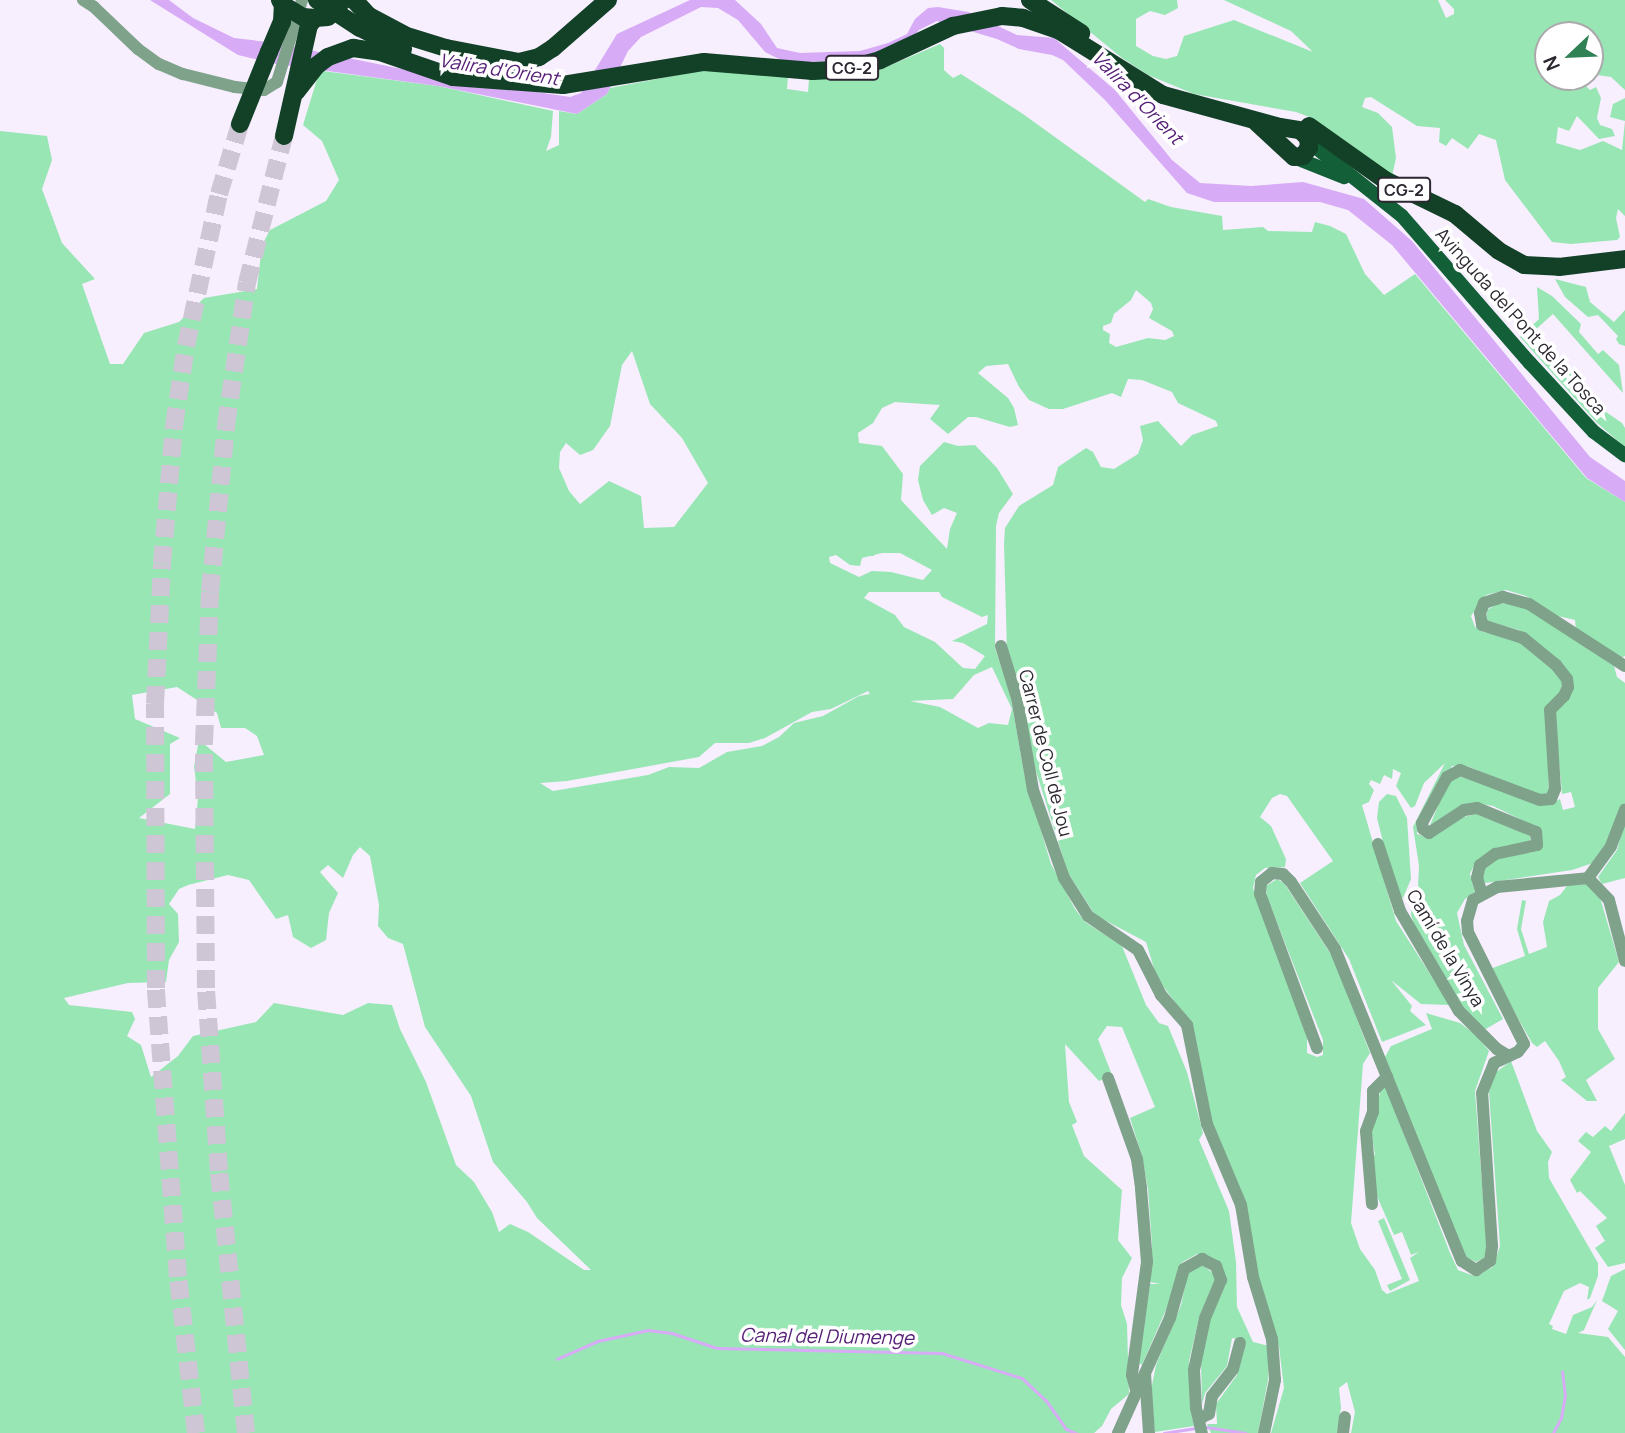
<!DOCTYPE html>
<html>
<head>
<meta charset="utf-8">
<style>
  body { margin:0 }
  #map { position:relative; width:1625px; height:1433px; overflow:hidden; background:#f7eefe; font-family:Manrope,sans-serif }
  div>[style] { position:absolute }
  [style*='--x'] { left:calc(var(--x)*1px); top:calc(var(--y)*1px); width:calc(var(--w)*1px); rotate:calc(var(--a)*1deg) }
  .green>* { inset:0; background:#99e6b5 }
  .water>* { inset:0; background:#d7abf6 }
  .stream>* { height:2.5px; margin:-1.25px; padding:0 1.25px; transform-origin:1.25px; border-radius:1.25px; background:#d7abf6 }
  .highway-tunnel>* { height:18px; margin-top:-9px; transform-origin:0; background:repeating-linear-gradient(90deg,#cec6d5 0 18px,transparent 0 27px) }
  .minor>* { height:12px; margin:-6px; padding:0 6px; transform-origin:6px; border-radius:6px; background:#7fa28b }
  .major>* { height:14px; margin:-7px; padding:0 7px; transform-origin:7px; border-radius:7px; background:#125f38 }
  .highway>* { height:18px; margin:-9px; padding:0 9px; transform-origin:9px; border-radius:9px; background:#124127 }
  .highway-bridge>* { height:18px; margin:-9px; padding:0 9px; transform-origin:9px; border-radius:9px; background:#124127 }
  span { translate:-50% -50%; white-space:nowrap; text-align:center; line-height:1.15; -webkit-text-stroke:7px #fff; paint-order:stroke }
  .shield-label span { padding:2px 5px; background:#fff; border:2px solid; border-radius:5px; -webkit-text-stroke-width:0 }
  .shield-label { font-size:16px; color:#2c2730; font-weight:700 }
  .street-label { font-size:18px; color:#2c2730 }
  .water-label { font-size:19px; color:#572077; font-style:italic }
  .north { position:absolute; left:1534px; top:21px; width:70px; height:70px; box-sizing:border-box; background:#fff; border:2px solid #aba9ac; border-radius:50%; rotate:247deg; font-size:19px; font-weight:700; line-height:28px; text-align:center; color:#2c2730 }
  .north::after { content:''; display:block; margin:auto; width:24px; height:32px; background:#308254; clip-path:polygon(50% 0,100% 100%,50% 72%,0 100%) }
</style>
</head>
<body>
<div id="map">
  <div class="green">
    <div style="clip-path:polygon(1051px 0,1177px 0,1178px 8px,1165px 15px,1150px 11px,1136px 19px,1136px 46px,1153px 56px,1166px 59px,1177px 56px,1184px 36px,1234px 20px,1313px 52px,1291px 31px,1224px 0,1438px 0,1446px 18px,1454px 14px,1454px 9px,1445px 0,1625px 0,1625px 90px,1611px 77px,1590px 74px,1590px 35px,1548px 35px,1548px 77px,1577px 77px,1590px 90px,1596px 87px,1601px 98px,1597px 118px,1600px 125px,1612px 129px,1615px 136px,1599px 139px,1577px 116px,1569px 131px,1558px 127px,1556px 143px,1580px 150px,1603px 141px,1622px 150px,1625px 121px,1610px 117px,1613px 104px,1625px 98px,1625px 216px,1618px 209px,1616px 218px,1620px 237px,1617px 240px,1571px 244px,1552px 242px,1505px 180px,1496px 140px,1479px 134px,1468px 149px,1452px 138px,1446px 146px,1439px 142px,1440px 128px,1417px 126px,1371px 97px,1365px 98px,1362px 107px,1378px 113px,1392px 127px,1396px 158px,1392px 176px,1312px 118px,1296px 112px,1194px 94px,1148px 75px,1122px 58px)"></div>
    <div style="clip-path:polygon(evenodd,940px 44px,944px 48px,944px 70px,953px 78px,961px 74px,1023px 114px,1145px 202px,1148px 199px,1171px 207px,1222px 216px,1223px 230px,1263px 227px,1268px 231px,1312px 232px,1315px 222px,1330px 226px,1346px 234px,1365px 274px,1384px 295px,1415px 274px,1586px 478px,1625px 502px,1625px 656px,1621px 658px,1576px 630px,1575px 620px,1558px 616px,1526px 596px,1506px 590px,1486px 595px,1471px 616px,1475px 627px,1483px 632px,1513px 637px,1531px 647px,1563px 681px,1560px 694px,1546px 706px,1549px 793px,1540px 796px,1467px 766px,1452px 766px,1417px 826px,1417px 834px,1429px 838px,1464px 817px,1476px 814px,1531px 836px,1529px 843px,1475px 863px,1470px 874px,1475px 892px,1465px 899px,1457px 913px,1464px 945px,1503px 1019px,1484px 1030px,1465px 1011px,1416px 930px,1411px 915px,1411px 905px,1415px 901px,1423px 920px,1427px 918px,1426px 903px,1418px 885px,1419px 866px,1413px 827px,1445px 763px,1424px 783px,1415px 806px,1411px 808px,1396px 786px,1401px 773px,1393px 769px,1392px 779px,1384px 775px,1380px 784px,1371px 780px,1369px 784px,1374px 790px,1369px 802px,1362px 805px,1396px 921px,1450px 1005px,1421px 1004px,1391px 980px,1412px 1006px,1410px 1011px,1426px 1025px,1382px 1042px,1349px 959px,1300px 883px,1333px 861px,1287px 796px,1280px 794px,1272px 798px,1260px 817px,1271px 826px,1286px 859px,1285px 867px,1265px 868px,1256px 875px,1253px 888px,1307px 1037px,1307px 1053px,1317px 1057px,1323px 1055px,1323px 1040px,1267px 897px,1266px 886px,1277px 879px,1284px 883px,1334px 959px,1370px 1053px,1363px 1064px,1351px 1223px,1360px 1249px,1375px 1270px,1382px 1290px,1387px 1294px,1419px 1281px,1410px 1258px,1419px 1252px,1411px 1255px,1402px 1232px,1394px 1235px,1376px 1194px,1366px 1159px,1375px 1155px,1371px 1130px,1383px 1080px,1450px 1253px,1458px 1270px,1474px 1276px,1493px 1267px,1500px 1246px,1489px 1092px,1495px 1073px,1511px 1061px,1537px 1131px,1552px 1152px,1548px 1162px,1549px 1178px,1598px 1263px,1598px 1276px,1590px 1298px,1587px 1300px,1589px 1287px,1580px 1283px,1564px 1291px,1549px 1324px,1553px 1326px,1552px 1329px,1566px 1334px,1573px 1315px,1592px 1307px,1597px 1300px,1584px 1330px,1578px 1333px,1608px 1337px,1625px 1357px,1625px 1433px,1351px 1433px,1355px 1412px,1347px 1382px,1339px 1388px,1341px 1408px,1337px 1433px,1271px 1433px,1284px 1388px,1279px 1347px,1212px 1128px,1192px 1025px,1157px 978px,1146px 942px,1095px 915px,1068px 873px,1035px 768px,1007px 652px,1004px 544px,1005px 528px,1019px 506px,1053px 485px,1058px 467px,1086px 448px,1093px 452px,1101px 467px,1114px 469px,1138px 454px,1143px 440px,1140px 426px,1158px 421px,1181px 446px,1192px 435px,1218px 426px,1216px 421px,1178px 403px,1172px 392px,1142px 380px,1128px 379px,1121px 397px,1112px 393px,1063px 409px,1049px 409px,1029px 400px,1019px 387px,1008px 364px,986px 366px,978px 373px,1008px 398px,1014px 408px,1018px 425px,1010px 427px,976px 417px,968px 417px,948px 434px,930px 419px,940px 405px,895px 402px,882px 408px,873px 423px,858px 433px,859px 443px,882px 446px,903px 474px,901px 500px,947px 549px,950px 529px,957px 513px,944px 508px,932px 515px,923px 500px,918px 480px,920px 466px,944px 442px,958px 446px,975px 445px,997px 468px,1013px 494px,999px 513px,996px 526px,995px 648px,1010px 693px,1025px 778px,1051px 864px,1075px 909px,1085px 922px,1122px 946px,1146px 1005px,1159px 1023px,1168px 1026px,1187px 1072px,1203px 1133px,1199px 1140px,1229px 1211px,1236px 1262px,1237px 1307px,1253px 1342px,1269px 1346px,1268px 1380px,1258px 1433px,1211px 1433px,1207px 1424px,1217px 1424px,1216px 1404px,1237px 1375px,1245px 1341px,1232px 1338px,1227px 1366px,1205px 1393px,1202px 1404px,1201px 1362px,1208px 1320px,1222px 1293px,1204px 1255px,1197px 1254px,1181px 1263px,1168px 1305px,1142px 1365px,1139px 1363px,1150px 1284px,1160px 1284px,1150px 1282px,1152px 1245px,1148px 1189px,1142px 1156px,1130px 1118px,1155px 1107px,1122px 1027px,1107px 1026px,1098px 1039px,1112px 1075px,1099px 1081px,1065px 1044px,1069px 1102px,1077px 1122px,1072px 1125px,1084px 1156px,1122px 1190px,1118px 1240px,1132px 1258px,1122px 1278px,1121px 1305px,1127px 1324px,1129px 1394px,1111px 1409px,1102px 1426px,1094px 1433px,0 1433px,0 131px,47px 136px,52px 160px,42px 189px,62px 243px,95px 279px,82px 284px,110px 364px,123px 364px,144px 333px,179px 322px,204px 298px,257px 289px,262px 245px,270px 230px,326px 201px,339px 180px,322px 141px,303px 125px,317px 79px,323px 71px,438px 86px,553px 111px,551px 137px,546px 151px,559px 145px,559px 111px,577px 114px,607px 94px,610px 88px,709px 69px,788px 77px,787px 89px,808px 92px,809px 79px,848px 77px,877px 71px,940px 44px,1136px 290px,1151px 303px,1153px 309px,1149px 318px,1172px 331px,1174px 336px,1165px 340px,1148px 338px,1116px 347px,1109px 343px,1110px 334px,1103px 330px,1103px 326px,1111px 323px,1114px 314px,1131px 300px,1136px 290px,940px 44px,632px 351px,650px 404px,682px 438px,708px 483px,674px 527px,644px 528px,641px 496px,609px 481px,580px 504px,569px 491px,559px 468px,560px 452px,566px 443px,580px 455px,593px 450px,610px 426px,622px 365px,632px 351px,940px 44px,882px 553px,900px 553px,932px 570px,923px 580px,891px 572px,872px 571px,859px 577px,830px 563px,829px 557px,836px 555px,850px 565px,860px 566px,862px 558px,882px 553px,940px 44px,869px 592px,939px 592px,942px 597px,982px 617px,988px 615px,987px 624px,952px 641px,963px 643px,985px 656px,975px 669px,963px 668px,935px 642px,904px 627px,895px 615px,864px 598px,869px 592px,940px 44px,992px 667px,1012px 709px,1008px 725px,989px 723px,978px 728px,940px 707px,910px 701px,953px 699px,974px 675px,992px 667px,940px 44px,177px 687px,217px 713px,221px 728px,245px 728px,257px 736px,264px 755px,226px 762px,199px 740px,194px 766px,198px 798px,195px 829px,139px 818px,170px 794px,170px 744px,180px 738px,135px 719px,132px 695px,177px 687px,940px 44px,868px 691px,870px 694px,859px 696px,823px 716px,794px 723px,779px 737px,762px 746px,727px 752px,699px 768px,669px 767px,648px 775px,553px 791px,540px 783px,567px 781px,699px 757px,715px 743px,749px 743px,765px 738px,812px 712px,831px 709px,868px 691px,940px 44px,360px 847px,370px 856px,379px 905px,378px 926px,388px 938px,403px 944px,425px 1027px,471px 1096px,493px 1162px,527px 1202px,537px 1218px,591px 1270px,584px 1270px,528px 1232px,510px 1224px,499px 1232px,492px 1212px,474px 1182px,456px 1165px,426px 1082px,400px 1029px,392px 1005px,368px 1003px,343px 1015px,274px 1003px,256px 1022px,193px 1036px,178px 1056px,151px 1077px,141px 1045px,127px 1036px,135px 1019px,132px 1012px,69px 1005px,64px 998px,128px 983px,166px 982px,169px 960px,179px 942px,178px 914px,169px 904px,179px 889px,188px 885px,228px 875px,249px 880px,276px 919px,288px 915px,293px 937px,311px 948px,326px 940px,329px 913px,338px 893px,320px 872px,328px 865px,343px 878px,353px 855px,360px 847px)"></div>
    <div style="clip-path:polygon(1555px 279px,1586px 287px,1590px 302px,1614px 322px,1625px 310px,1625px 346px,1619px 344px,1616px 339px,1618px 336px,1598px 315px,1588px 317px,1565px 297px)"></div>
    <div style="clip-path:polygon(1537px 287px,1552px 296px,1581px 324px,1579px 332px,1598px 354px,1603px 350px,1619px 365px,1623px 393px,1553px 314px,1535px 330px,1606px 412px,1622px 423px,1625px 428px,1625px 447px,1597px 423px,1520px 337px,1539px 319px)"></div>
    <div style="clip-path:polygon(1499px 603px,1524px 606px,1614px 666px,1617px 677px,1625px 683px,1625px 803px,1603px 850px,1593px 863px,1572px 870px,1486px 883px,1483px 882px,1483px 869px,1493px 858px,1533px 852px,1536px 827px,1493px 806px,1476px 803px,1430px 825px,1448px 782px,1458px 776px,1555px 802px,1560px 799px,1563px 810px,1575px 807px,1571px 792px,1562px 794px,1555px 717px,1555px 710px,1572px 687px,1519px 630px,1487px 621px,1487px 610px)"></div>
    <div style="clip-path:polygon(1387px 794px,1396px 796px,1407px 818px,1411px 879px,1403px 898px,1396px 894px,1377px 818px,1379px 802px)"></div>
    <div style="clip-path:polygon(1625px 821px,1625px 878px,1602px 884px,1598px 877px,1617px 850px)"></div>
    <div style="clip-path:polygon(1581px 880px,1599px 894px,1619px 962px,1598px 988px,1598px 1029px,1615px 1059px,1586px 1080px,1597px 1101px,1587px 1101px,1561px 1080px,1566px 1077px,1559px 1061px,1545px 1041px,1537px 1047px,1532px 1043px,1490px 969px,1525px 956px,1517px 929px,1522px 900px,1526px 901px,1521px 929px,1529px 954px,1547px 947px,1543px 922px,1549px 901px,1560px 895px,1567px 886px)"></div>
    <div style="clip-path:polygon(1426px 1013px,1460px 1023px,1476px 1035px,1489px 1051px,1475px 1091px,1487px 1250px,1484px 1258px,1476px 1262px,1465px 1257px,1385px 1057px,1391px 1046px,1432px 1029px)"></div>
    <div style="clip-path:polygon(1625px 1113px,1625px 1139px,1609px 1146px,1625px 1185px,1625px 1263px,1608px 1267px,1595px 1248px,1605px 1241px,1596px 1226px,1607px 1218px,1580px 1191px,1577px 1193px,1570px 1180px,1591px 1152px,1578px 1141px,1586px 1132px,1593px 1137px,1605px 1126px,1611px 1131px)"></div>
    <div style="clip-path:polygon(1384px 1218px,1410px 1280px,1390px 1291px,1387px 1285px,1402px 1279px,1378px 1221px)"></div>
    <div style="clip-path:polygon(1203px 1265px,1215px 1275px,1215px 1283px,1199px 1318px,1189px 1361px,1190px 1405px,1194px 1426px,1155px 1432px,1151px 1390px,1156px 1365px,1181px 1305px,1187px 1276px,1191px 1270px)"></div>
    <div style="clip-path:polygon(1625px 1269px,1625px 1350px,1608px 1329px,1618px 1311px,1602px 1301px,1611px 1276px)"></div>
  </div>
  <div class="water">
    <div style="clip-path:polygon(150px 0,169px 0,193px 18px,234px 38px,276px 43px,450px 79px,570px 97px,581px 93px,617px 34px,690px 0,735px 0,761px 24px,777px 48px,800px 53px,860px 51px,888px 43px,907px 34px,915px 19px,928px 8px,938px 7px,968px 12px,1017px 35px,1054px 38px,1115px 90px,1172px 160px,1200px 183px,1251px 186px,1303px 182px,1364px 199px,1412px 241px,1590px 457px,1625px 481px,1625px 502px,1587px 478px,1392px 245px,1348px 210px,1320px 202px,1214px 202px,1187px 193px,1105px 100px,1063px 60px,1052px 55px,1019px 49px,997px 39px,937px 21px,919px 30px,908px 42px,853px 60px,787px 63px,765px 52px,738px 20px,718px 8px,701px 7px,641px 37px,628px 51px,607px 94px,577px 114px,438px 86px,276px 64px,238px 55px)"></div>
  </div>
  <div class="stream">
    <div style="--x:557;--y:1359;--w:45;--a:-23.7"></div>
    <div style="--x:598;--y:1341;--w:51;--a:-12.4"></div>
    <div style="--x:648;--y:1330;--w:24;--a:7"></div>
    <div style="--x:672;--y:1333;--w:47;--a:18.4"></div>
    <div style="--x:717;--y:1348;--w:225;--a:1.3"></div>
    <div style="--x:942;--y:1353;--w:84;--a:17.4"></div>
    <div style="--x:1022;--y:1378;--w:33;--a:43"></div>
    <div style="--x:1046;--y:1400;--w:35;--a:55"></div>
    <div style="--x:1066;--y:1429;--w:11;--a:22"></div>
    <div style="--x:1206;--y:1427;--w:40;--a:8.5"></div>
    <div style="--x:1164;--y:1433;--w:32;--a:-9"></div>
    <div style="--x:1553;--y:1433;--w:17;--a:-62"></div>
    <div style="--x:1561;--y:1418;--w:22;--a:-80"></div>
    <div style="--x:1565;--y:1396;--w:24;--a:-97"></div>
  </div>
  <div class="highway-tunnel">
    <div style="--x:196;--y:1433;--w:157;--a:-96.6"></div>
    <div style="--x:178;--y:1277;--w:290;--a:-94.4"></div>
    <div style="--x:156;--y:988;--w:284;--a:-90.2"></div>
    <div style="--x:155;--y:704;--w:140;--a:-87.1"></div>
    <div style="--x:162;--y:564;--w:139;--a:-85"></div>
    <div style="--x:174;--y:426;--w:81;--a:-81.5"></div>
    <div style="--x:186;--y:346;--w:156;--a:-77.8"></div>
    <div style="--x:219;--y:194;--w:73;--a:-73.3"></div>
    <div style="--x:246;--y:1433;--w:263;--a:-95.9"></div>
    <div style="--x:219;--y:1171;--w:183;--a:-94.1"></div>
    <div style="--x:206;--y:988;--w:245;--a:-90.5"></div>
    <div style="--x:204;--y:743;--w:151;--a:-87.7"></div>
    <div style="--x:210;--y:592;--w:168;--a:-84.5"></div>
    <div style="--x:226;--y:425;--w:144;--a:-81.6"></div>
    <div style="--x:247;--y:283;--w:152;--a:-75.9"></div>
  </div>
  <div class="minor">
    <div style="--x:83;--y:0;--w:13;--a:32"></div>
    <div style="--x:94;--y:7;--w:61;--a:43.7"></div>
    <div style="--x:138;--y:49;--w:26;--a:36"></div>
    <div style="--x:159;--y:64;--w:26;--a:23"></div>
    <div style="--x:183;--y:74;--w:54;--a:14"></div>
    <div style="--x:235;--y:87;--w:29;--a:6"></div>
    <div style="--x:264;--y:90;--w:15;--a:-32"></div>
    <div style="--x:277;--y:82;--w:86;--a:-73"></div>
    <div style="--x:1001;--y:646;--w:54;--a:72.9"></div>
    <div style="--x:1017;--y:698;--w:93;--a:80.1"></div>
    <div style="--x:1033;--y:790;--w:93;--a:70.6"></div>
    <div style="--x:1064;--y:878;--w:45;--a:57.7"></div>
    <div style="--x:1088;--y:916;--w:60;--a:34.2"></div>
    <div style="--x:1138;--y:950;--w:51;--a:62.9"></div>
    <div style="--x:1161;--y:995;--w:40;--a:49"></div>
    <div style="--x:1187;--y:1025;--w:101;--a:78.6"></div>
    <div style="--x:1207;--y:1124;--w:88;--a:67.2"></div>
    <div style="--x:1241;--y:1205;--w:73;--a:80.5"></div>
    <div style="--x:1253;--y:1277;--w:65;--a:73"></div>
    <div style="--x:1272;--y:1339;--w:41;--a:85.8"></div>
    <div style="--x:1275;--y:1380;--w:54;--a:101.7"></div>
    <div style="--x:1378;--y:844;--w:71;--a:71.8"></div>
    <div style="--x:1400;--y:911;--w:116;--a:59.5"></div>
    <div style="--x:1459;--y:1011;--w:54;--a:45"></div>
    <div style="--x:1497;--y:1049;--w:12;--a:31"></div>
    <div style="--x:1588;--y:878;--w:39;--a:-54"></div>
    <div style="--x:1611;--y:846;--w:39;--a:-69"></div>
    <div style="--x:1482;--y:894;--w:17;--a:-107"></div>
    <div style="--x:1477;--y:878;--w:13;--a:-77"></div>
    <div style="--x:1480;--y:865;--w:19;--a:-36"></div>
    <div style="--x:1495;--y:854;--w:43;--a:-12.1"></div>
    <div style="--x:1537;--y:845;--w:13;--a:-94"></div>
    <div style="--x:1536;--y:832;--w:64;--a:-157.9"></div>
    <div style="--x:1477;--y:808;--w:13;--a:171"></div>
    <div style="--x:1464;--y:810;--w:42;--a:146.7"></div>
    <div style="--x:1429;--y:833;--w:7;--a:-146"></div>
    <div style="--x:1423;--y:829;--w:6;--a:-99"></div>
    <div style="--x:1422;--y:823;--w:52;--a:-61.5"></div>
    <div style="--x:1447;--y:777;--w:15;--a:-28"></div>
    <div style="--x:1460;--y:770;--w:85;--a:20.6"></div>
    <div style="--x:1540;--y:800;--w:11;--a:-5"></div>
    <div style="--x:1551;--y:799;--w:11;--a:-68"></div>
    <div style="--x:1555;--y:789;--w:79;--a:-93.6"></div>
    <div style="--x:1550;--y:710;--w:20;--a:-45"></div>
    <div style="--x:1564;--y:696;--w:10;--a:-66"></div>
    <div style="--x:1568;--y:687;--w:8;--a:-97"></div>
    <div style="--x:1567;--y:679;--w:18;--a:-128"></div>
    <div style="--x:1556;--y:665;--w:43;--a:-140.7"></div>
    <div style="--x:1523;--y:638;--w:43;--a:-162.4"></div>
    <div style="--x:1482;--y:625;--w:12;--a:-99"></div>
    <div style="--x:1480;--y:613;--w:11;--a:-68"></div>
    <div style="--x:1484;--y:603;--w:20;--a:-18"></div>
    <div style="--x:1503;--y:597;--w:27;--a:15"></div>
    <div style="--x:1529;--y:604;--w:114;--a:32.9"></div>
    <div style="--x:1317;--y:1048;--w:164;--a:-110.3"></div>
    <div style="--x:1260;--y:894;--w:12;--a:-85"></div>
    <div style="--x:1261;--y:882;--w:14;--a:-39"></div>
    <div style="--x:1272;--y:873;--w:11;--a:5"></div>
    <div style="--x:1283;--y:874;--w:11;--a:45"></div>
    <div style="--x:1291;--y:882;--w:80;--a:56.7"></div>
    <div style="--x:1335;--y:949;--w:337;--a:67.9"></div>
    <div style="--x:1462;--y:1261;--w:17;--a:33"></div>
    <div style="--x:1476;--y:1270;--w:17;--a:-33"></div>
    <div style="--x:1490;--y:1261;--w:15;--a:-82"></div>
    <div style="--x:1492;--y:1246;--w:153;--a:-93.7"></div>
    <div style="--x:1482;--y:1093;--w:32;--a:-68"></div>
    <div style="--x:1494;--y:1063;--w:26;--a:-25"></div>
    <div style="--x:1518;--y:1052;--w:10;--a:-53"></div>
    <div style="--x:1524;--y:1044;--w:125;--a:-116.6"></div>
    <div style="--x:1468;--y:932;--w:11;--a:-95"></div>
    <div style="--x:1467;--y:921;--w:22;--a:-74"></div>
    <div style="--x:1473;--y:900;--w:27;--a:-28"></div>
    <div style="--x:1497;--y:887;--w:91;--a:-5.6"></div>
    <div style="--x:1588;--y:878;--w:30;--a:46"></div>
    <div style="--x:1609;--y:900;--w:63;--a:75.3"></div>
    <div style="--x:1108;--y:1078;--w:86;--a:70.3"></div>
    <div style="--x:1137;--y:1159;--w:30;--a:82"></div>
    <div style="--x:1141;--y:1189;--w:73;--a:85.3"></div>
    <div style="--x:1147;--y:1262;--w:114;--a:97.6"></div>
    <div style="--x:1132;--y:1375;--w:16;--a:75"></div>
    <div style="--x:1372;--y:1204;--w:73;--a:-94.7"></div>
    <div style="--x:1366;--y:1131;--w:20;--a:-70"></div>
    <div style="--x:1373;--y:1112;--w:21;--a:-90"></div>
    <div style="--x:1373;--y:1091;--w:20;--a:-45"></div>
    <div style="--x:1145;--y:1374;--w:59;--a:86.1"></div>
    <div style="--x:1199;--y:1419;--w:11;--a:-27"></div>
    <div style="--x:1209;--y:1414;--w:18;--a:-81"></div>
    <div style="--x:1212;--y:1396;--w:34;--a:-52"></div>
    <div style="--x:1233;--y:1369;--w:27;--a:-75"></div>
    <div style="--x:1118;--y:1433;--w:126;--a:-65.7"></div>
    <div style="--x:1170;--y:1318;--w:51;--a:-74.1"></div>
    <div style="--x:1184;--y:1269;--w:21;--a:-29"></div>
    <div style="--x:1202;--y:1259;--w:16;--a:27"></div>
    <div style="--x:1216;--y:1266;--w:15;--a:70"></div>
    <div style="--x:1221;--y:1280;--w:41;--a:112.8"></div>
    <div style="--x:1205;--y:1318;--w:53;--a:101.9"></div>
    <div style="--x:1194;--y:1370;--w:38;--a:87"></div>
    <div style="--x:1196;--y:1408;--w:26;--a:77"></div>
    <div style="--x:1343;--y:1433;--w:16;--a:-83"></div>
  </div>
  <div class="major">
    <div style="--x:1310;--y:143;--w:117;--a:38.4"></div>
    <div style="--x:1402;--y:216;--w:195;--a:49"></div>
    <div style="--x:1530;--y:363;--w:94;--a:47.2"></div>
    <div style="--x:1594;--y:432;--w:39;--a:37"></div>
    <div style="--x:1296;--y:158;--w:52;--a:21.6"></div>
  </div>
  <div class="highway">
    <div style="--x:317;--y:0;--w:51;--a:33.1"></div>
    <div style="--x:360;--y:28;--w:48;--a:26"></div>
    <div style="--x:354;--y:0;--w:22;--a:47"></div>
    <div style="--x:369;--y:16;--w:40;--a:28"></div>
    <div style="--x:404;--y:35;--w:44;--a:17.2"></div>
    <div style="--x:446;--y:48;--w:74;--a:10.9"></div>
    <div style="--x:519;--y:62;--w:21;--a:-14"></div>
    <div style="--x:539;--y:57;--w:17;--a:-33"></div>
    <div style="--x:553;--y:48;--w:73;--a:-41.1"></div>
    <div style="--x:1030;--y:0;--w:61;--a:32.9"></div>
    <div style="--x:269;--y:52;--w:33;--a:-67"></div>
    <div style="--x:282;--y:22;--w:17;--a:-87"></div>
    <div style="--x:283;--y:5;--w:6;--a:-121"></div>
    <div style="--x:296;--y:92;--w:33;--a:-52"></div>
    <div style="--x:316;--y:66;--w:15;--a:-37"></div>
    <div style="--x:328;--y:57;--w:27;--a:-20"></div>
    <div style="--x:353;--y:48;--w:27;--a:8"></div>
    <div style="--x:380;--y:52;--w:77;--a:18.9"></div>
    <div style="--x:453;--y:77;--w:110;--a:4.2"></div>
    <div style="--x:563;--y:85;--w:143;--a:-9.3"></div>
    <div style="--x:704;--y:62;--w:109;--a:4.7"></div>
    <div style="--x:813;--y:71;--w:34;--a:-3"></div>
    <div style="--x:847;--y:69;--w:34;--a:-15"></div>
    <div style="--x:880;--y:60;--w:81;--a:-25"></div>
    <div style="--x:953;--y:26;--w:50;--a:-11.5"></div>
    <div style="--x:1002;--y:16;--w:21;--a:5"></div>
    <div style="--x:1023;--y:18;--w:39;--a:19"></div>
    <div style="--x:1060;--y:31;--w:121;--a:31.9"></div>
    <div style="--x:1163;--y:95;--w:121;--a:15.3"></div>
    <div style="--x:1280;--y:127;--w:39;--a:9"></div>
    <div style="--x:1257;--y:123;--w:50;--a:42.6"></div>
    <div style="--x:1294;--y:157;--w:9;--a:-6"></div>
    <div style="--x:1303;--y:156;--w:11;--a:-56"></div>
    <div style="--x:1309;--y:147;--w:9;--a:-96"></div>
    <div style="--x:1308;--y:138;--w:10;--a:-135"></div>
    <div style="--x:1309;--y:126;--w:93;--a:35.4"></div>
    <div style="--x:1385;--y:180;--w:78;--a:25.9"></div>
    <div style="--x:1455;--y:214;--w:57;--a:40.1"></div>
    <div style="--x:1499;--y:251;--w:29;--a:29"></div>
    <div style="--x:1524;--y:265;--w:35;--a:3"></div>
    <div style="--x:1559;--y:267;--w:66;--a:-6.9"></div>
    <div style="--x:284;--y:136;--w:114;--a:-77.3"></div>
    <div style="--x:309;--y:25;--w:9;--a:-49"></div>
    <div style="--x:315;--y:18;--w:13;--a:-4"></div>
  </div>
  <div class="highway-bridge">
    <div style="--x:283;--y:5;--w:23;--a:31"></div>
    <div style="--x:303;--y:17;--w:12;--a:5"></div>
    <div style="--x:324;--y:16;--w:26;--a:-39"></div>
    <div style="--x:240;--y:124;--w:78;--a:-68.1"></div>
  </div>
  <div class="shield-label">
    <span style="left:852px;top:68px">CG-2</span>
    <span style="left:1404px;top:190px">CG-2</span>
  </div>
  <div class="street-label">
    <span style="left:1521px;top:321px;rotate:48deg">Avinguda del Pont de la Tosca</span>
    <span style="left:1046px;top:753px;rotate:76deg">Carrer de Coll de Jou</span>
    <span style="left:1446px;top:948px;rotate:59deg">Camí de la Vinya</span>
  </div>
  <div class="water-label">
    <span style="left:499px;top:70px;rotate:9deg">Valira d'Orient</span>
    <span style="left:1137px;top:98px;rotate:46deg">Valira d'Orient</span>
    <span style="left:827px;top:1337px;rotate:1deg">Canal del Diumenge</span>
  </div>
  <div class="north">N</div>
</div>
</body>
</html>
